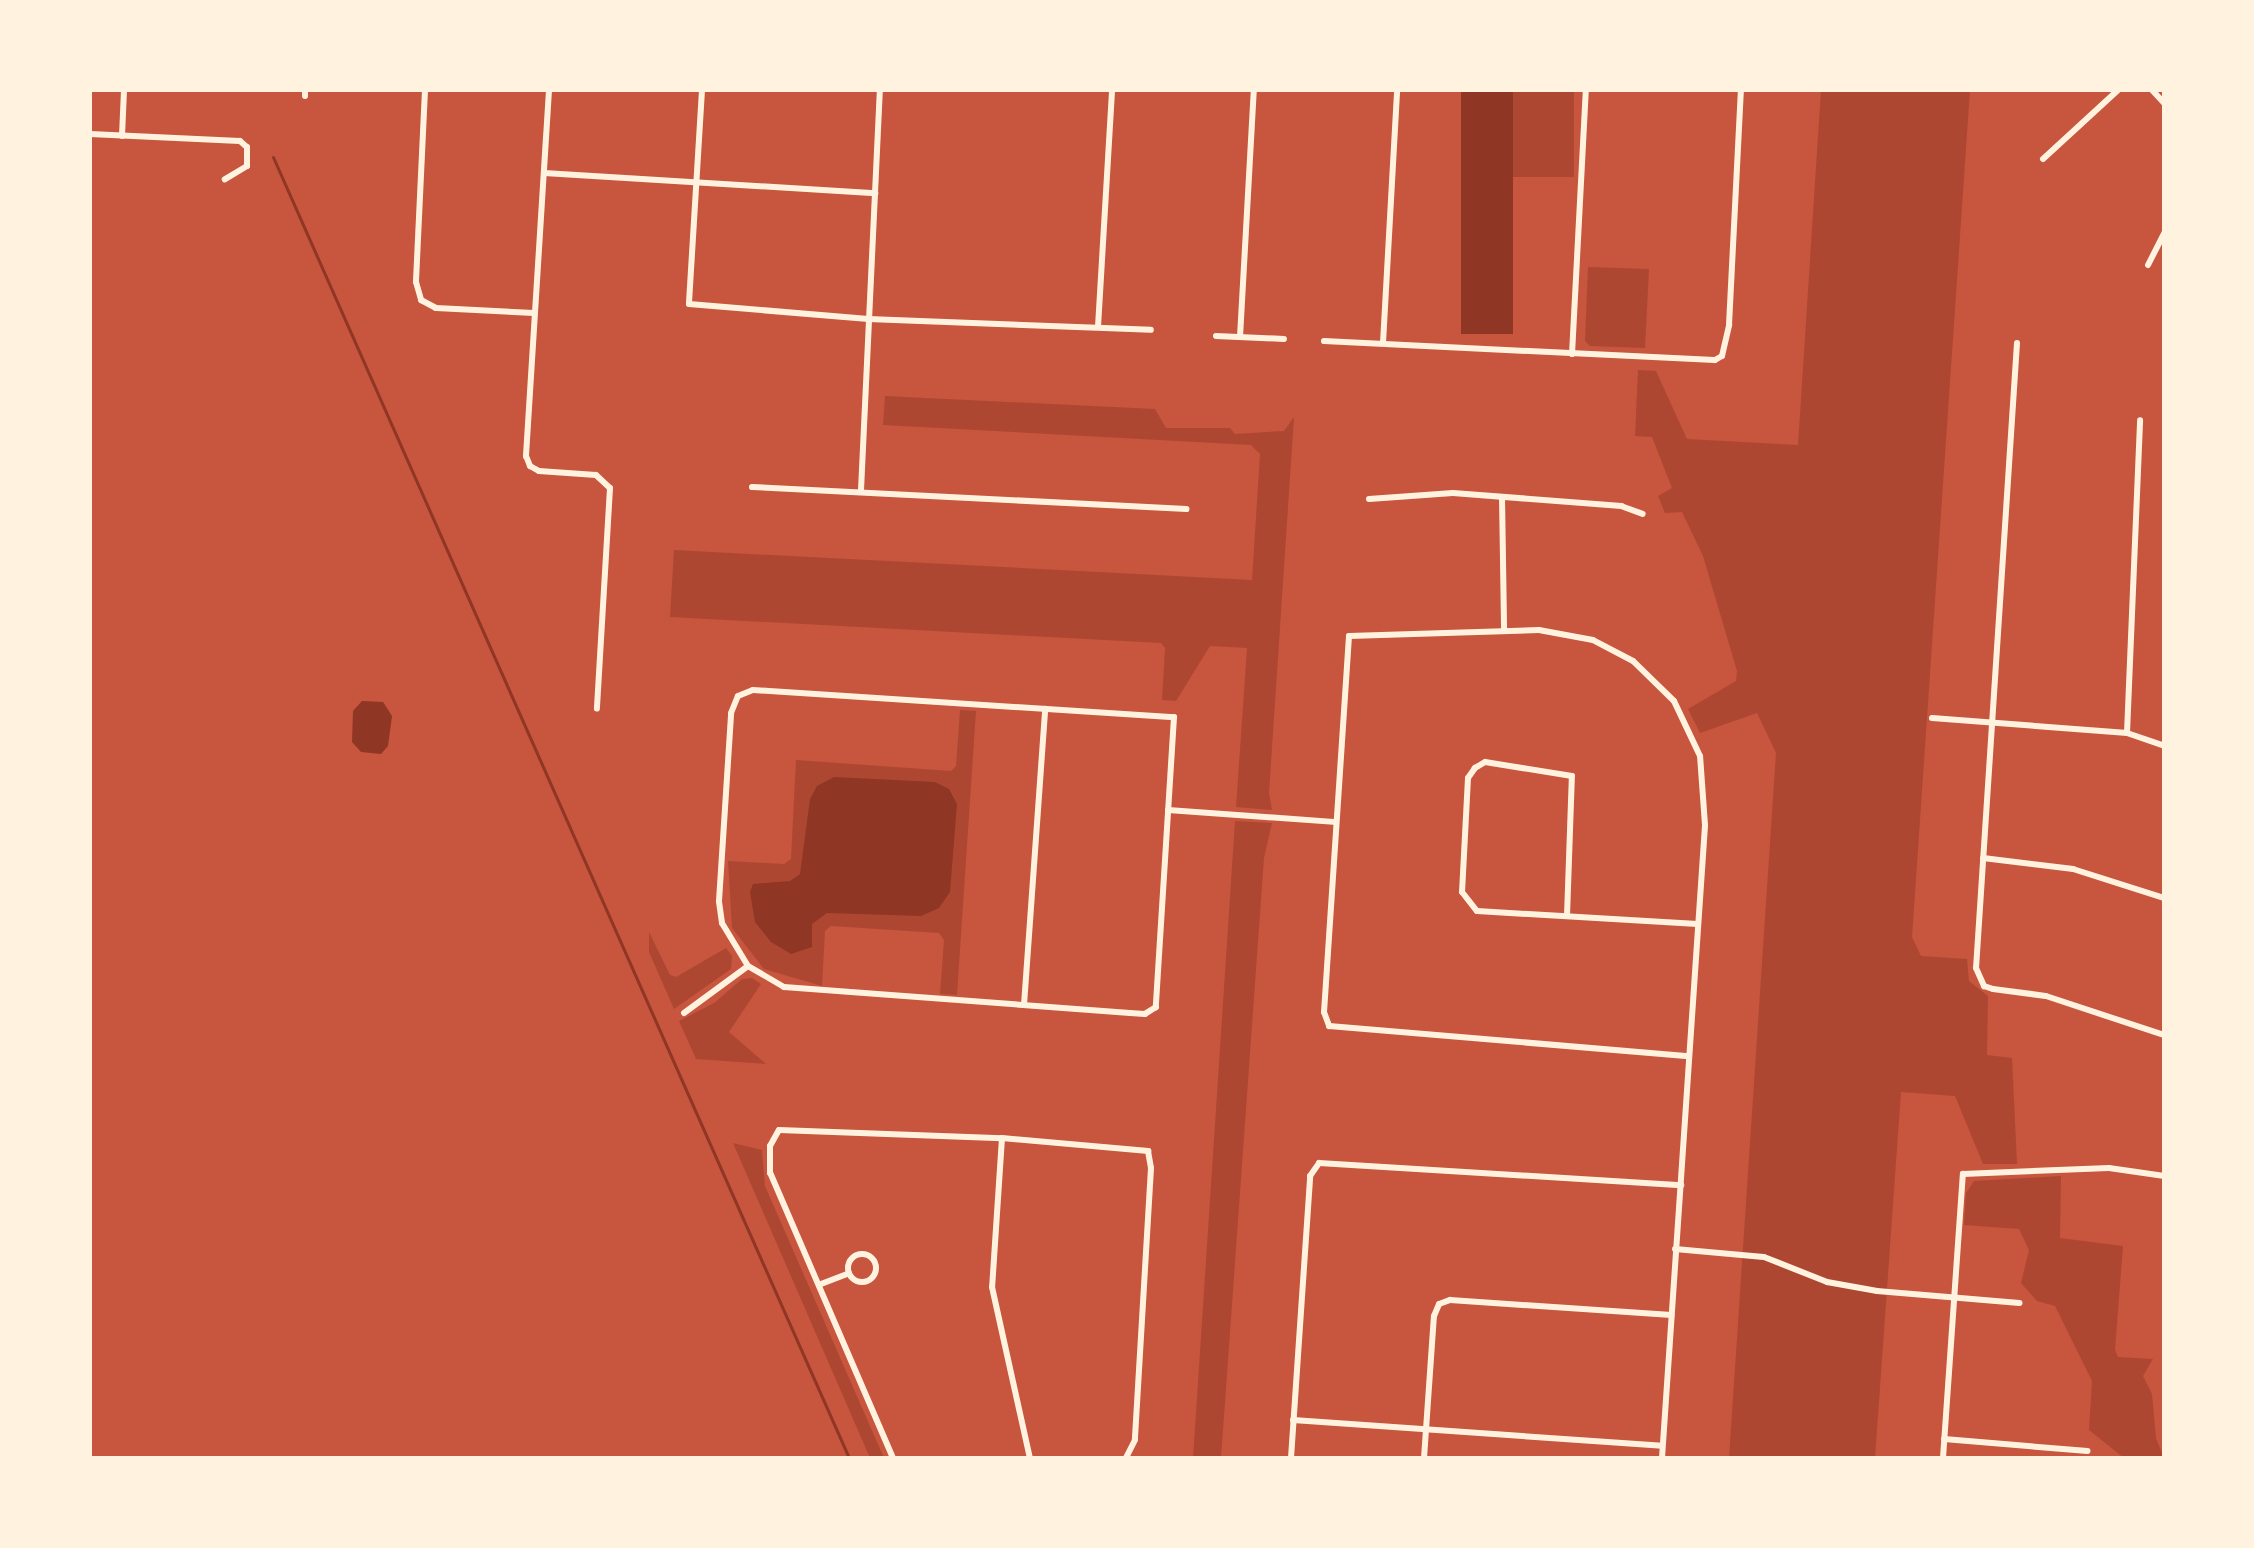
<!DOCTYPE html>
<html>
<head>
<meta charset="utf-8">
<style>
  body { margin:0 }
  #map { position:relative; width:2254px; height:1548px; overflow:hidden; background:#c8553d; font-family:Bitter,serif }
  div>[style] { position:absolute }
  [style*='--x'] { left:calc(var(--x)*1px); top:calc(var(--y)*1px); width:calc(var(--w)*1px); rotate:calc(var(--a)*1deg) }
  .green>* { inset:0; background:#ae4732; transform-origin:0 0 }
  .water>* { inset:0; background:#8f3625; transform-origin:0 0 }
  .stream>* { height:3px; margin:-1.5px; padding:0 1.5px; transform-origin:1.5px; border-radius:1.5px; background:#8f3625 }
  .minor>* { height:6px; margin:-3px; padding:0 3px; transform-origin:3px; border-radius:3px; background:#fff3e0 }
  .minor>.ring { margin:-3px; padding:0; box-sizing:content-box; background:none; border:6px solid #fff3e0; border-radius:50% }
  span { translate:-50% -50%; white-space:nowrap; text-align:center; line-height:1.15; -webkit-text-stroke:7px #fff3e0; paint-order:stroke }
  .frame { position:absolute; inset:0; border:92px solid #fff3e0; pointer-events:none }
</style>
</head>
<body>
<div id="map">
  <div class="green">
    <div style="left:1513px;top:90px;width:61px;height:87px"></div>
    <div style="clip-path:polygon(1821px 90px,1970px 90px,1912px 937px,1921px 956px,1967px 959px,1969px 981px,1988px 996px,1987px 1055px,2012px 1058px,2017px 1164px,1983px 1164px,1955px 1096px,1901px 1092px,1875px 1458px,1729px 1458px,1776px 753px,1757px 713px,1700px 733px,1688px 709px,1736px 681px,1737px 671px,1703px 556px,1682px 512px,1665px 513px,1658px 496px,1672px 488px,1652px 437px,1635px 436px,1638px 370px,1656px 371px,1687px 439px,1798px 445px)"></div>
    <div style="clip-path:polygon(1588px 267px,1649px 269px,1645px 348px,1590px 346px,1585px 341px)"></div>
    <div style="clip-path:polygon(885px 396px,1155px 409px,1166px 428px,1230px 428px,1235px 434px,1284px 431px,1294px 417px,1269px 793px,1272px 810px,1236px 807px,1247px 648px,1210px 646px,1176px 701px,1162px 700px,1165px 648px,1161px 643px,670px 617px,674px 550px,1252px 580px,1260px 454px,1251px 445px,883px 425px)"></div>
    <div style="clip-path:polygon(960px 710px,976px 711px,957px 995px,940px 994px,944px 940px,939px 933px,831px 926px,825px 931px,822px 986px,764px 969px,732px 928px,728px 861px,784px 864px,791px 859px,796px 760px,951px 771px,956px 766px)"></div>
    <div style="clip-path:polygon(1235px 821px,1272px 823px,1264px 858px,1221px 1458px,1193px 1458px)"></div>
    <div style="clip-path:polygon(649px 932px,670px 975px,676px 977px,726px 948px,732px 956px,731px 969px,674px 1009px,649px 952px)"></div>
    <div style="clip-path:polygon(752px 978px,761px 984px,729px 1032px,766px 1064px,696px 1059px,679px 1021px,714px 1003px,742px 979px)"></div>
    <div style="clip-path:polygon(733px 1143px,762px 1150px,765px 1186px,884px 1458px,870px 1458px)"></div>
    <div style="clip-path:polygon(2061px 1176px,2060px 1238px,2123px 1246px,2115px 1350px,2118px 1357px,2153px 1359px,2143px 1376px,2152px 1394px,2156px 1438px,2164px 1458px,2124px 1458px,2089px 1430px,2092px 1381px,2055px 1306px,2037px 1301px,2021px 1283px,2029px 1250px,2019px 1229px,1964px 1225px,1966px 1193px,1974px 1181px)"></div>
  </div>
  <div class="water">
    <div style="left:1461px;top:90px;width:52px;height:244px"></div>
    <div style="clip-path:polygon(362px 701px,383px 702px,392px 716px,388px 746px,381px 754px,361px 752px,352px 742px,353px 711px)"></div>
    <div style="clip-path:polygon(834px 777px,935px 782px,949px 789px,957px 804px,950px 892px,939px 908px,921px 916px,827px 913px,812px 924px,812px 947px,791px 954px,771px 942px,755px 922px,750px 892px,753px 884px,790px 881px,800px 874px,810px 799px,817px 786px)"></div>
  </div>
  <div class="stream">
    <div style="--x:273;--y:157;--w:1423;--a:66.12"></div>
  </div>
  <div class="minor">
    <div style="--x:425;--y:90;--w:192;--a:92.7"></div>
    <div style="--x:416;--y:282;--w:19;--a:74"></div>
    <div style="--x:421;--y:300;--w:17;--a:28"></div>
    <div style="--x:436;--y:308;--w:98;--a:2.9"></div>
    <div style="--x:549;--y:90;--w:367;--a:93.6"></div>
    <div style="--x:526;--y:456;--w:11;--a:68"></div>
    <div style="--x:530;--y:466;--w:10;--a:29"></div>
    <div style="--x:539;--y:471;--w:57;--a:4"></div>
    <div style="--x:596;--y:475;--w:19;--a:43"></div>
    <div style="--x:610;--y:488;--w:221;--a:93.4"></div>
    <div style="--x:702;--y:90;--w:214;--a:93.5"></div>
    <div style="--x:689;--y:304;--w:180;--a:4.8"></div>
    <div style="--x:868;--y:319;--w:283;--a:2.2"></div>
    <div style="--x:2152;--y:90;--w:18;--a:47"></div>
    <div style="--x:305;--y:96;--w:6;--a:-90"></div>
    <div style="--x:90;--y:134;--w:150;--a:2.7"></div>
    <div style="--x:240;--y:141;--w:9;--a:41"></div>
    <div style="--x:247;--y:147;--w:19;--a:90"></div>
    <div style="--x:247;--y:166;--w:26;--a:149"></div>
    <div style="--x:122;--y:136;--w:46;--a:-87.5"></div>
    <div style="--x:2043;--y:159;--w:102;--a:-42.6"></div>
    <div style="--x:544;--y:173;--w:332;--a:3.5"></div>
    <div style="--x:2148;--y:265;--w:36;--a:-63"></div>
    <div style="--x:1098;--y:327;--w:237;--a:-86.6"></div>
    <div style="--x:1216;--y:336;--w:68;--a:2.5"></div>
    <div style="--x:1240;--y:337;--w:247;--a:-86.8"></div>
    <div style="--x:1324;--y:341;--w:391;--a:2.8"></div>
    <div style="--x:1715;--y:360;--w:8;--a:-30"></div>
    <div style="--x:1722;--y:356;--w:32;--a:-77"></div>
    <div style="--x:1729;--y:325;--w:235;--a:-87.1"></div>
    <div style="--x:1383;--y:343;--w:253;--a:-86.8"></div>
    <div style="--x:2017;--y:343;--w:626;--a:93.75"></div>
    <div style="--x:1976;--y:968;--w:20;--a:66"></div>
    <div style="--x:1984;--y:986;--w:9;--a:18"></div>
    <div style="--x:1993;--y:989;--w:53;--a:7.5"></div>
    <div style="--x:2046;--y:996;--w:124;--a:18.3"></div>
    <div style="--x:1572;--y:354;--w:264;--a:-87"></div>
    <div style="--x:752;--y:487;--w:435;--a:2.9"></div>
    <div style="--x:861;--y:490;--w:400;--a:-87.3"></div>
    <div style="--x:1502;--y:497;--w:133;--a:89.1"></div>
    <div style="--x:1369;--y:499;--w:84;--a:-4.1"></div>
    <div style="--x:1453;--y:493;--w:169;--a:4.4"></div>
    <div style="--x:1621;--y:506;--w:23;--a:20"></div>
    <div style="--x:753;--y:690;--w:422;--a:3.7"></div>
    <div style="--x:1174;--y:717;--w:291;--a:93.6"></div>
    <div style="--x:1156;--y:1007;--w:13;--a:148"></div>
    <div style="--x:1145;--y:1014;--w:15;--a:-176"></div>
    <div style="--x:1130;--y:1013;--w:347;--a:-175.7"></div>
    <div style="--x:784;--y:987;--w:42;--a:-149.7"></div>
    <div style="--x:748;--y:966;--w:50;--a:-121.2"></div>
    <div style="--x:722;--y:923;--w:22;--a:-98"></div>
    <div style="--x:719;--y:901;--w:188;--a:-86.3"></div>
    <div style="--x:731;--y:713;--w:18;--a:-68"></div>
    <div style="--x:738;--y:696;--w:16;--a:-22"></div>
    <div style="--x:1932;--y:718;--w:196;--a:4.4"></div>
    <div style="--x:2127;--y:733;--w:39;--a:19"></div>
    <div style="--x:2127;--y:733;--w:313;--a:-87.6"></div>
    <div style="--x:1168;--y:810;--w:166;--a:4.1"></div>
    <div style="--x:1983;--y:858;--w:91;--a:7"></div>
    <div style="--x:2073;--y:869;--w:96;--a:17.7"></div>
    <div style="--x:1567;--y:916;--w:140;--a:-88"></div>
    <div style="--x:1572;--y:776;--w:88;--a:-170.9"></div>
    <div style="--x:1485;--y:762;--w:12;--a:149"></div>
    <div style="--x:1475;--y:768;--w:12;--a:125"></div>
    <div style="--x:1468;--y:778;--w:114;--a:93"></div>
    <div style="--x:1462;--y:892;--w:24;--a:52"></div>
    <div style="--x:1477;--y:911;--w:221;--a:3.4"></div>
    <div style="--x:1024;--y:1005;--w:297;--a:-85.9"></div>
    <div style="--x:684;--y:1013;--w:79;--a:-36.3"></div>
    <div style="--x:1002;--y:1138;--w:149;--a:93.8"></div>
    <div style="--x:992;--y:1287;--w:175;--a:77.5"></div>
    <div style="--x:1675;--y:1249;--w:89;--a:5.1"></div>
    <div style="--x:1764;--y:1257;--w:68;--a:21.6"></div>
    <div style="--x:1827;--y:1282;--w:51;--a:10.2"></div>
    <div style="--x:1877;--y:1291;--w:143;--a:4.8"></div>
    <div class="ring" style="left:848px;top:1254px;width:22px;height:22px"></div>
    <div style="--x:821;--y:1284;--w:30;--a:-21"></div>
    <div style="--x:1293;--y:1420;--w:370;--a:4"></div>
    <div style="--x:1944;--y:1439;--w:144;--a:4.8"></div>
    <div style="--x:893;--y:1458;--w:310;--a:-113.3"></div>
    <div style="--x:770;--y:1173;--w:27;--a:-90"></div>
    <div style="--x:770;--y:1146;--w:18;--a:-61"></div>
    <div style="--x:779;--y:1130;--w:223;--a:2.1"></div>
    <div style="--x:1002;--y:1138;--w:147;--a:5.1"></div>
    <div style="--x:1148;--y:1151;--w:17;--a:80"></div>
    <div style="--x:1151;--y:1168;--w:272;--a:93.4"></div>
    <div style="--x:1135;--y:1440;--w:20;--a:117"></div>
    <div style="--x:1291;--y:1458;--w:283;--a:-86.1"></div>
    <div style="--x:1310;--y:1176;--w:16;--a:-55"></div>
    <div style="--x:1319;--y:1163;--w:363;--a:3.5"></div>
    <div style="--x:1424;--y:1458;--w:142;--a:-86"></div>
    <div style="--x:1434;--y:1316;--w:13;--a:-67"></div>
    <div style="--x:1439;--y:1304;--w:12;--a:-20"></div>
    <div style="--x:1450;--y:1300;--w:222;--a:3.9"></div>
    <div style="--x:1662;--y:1458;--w:634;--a:-86.11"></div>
    <div style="--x:1705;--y:825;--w:69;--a:-94.1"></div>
    <div style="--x:1700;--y:756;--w:61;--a:-115.3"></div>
    <div style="--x:1674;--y:701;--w:57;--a:-135.7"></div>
    <div style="--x:1633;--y:661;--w:45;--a:-152.3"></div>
    <div style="--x:1593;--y:640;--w:55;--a:-169.5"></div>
    <div style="--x:1539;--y:630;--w:190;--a:178.2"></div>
    <div style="--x:1349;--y:636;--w:377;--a:93.8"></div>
    <div style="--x:1324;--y:1012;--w:15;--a:70"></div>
    <div style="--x:1329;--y:1026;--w:361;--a:4.8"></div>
    <div style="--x:1943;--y:1458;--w:285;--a:-86"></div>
    <div style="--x:1963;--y:1174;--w:146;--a:-2.4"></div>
    <div style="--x:2109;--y:1168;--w:56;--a:8.3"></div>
  </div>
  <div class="frame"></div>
</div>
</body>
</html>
